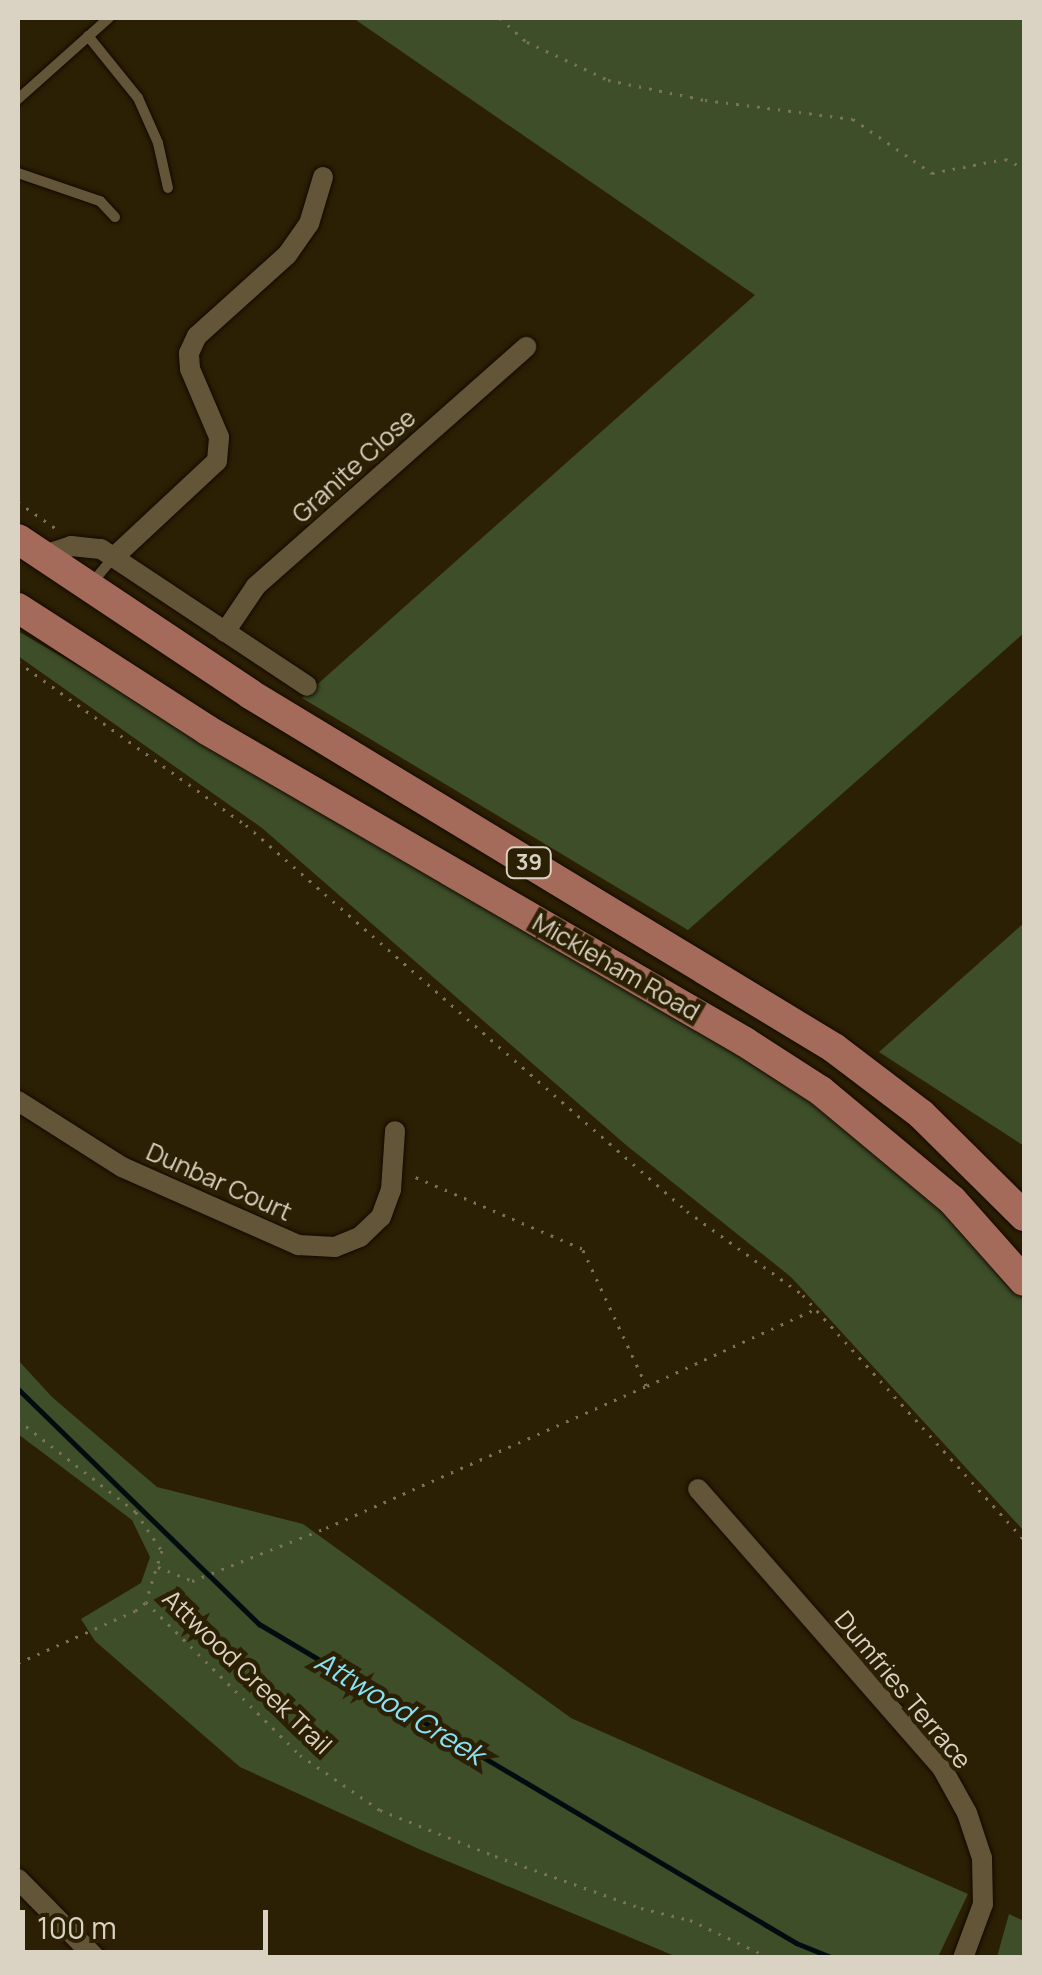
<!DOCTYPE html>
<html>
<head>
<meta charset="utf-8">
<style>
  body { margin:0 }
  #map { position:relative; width:1042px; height:1975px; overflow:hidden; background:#2c2004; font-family:Manrope,sans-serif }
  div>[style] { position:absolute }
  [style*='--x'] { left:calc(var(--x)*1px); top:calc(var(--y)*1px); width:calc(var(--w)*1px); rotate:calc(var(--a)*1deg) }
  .green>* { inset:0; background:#3e4e29 }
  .stream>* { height:5px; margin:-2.5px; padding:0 2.5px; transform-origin:2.5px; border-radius:2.5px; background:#000d10 }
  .path>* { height:2.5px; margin-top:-1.25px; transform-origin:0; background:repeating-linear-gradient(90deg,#7c725b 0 2.5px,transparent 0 10.5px) }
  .roads { filter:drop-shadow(0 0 2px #130a00) drop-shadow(0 0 2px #130a00) }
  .lane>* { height:10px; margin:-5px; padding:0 5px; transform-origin:5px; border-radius:5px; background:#635638 }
  .street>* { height:20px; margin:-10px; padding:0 10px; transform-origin:10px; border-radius:10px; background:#635638 }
  .primary>* { height:30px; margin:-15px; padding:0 15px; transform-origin:15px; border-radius:15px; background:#a46b5b }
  span { translate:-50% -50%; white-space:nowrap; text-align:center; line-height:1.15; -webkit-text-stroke:9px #2c2004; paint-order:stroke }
  .shield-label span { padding:2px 8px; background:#2c2004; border:2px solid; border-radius:8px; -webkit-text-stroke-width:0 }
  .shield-label { font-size:22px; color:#dad2c2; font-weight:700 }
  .street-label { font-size:25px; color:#dad2c2 }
  .water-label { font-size:28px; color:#88e3f9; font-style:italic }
  .frame { position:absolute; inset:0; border:20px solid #dad2c2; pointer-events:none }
  .scale { position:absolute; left:20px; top:1910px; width:248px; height:45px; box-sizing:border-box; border:5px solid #dad2c2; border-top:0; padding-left:12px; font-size:30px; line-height:35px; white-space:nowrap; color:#dad2c2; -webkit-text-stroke:8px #2c2004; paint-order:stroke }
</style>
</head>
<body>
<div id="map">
  <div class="green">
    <div style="clip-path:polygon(353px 18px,1024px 18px,1024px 633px,688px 930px,302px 698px,755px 295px)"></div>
    <div style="clip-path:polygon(18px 631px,797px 1088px,864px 1137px,975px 1239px,1024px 1300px,1024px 1531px,791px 1277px,626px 1145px,262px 828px,18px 656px)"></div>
    <div style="clip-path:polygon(1024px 923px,1024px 1146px,879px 1052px)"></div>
    <div style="clip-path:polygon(18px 1360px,52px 1397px,157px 1487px,303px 1524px,571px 1718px,968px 1894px,938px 1957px,677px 1957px,421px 1850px,240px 1767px,95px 1641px,81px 1619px,141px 1583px,150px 1557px,132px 1520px,18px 1434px)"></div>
    <div style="clip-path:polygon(1009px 1914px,1024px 1921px,1024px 1957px,997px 1957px)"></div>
  </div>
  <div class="stream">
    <div style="--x:18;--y:1389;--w:337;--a:44.3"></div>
    <div style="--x:259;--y:1624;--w:625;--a:30.71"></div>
    <div style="--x:796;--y:1943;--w:40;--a:22"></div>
  </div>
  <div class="path">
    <div style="--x:500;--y:18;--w:36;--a:42"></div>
    <div style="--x:527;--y:42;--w:89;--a:25.1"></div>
    <div style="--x:608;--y:80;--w:99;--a:11.7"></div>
    <div style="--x:705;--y:100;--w:149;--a:7.3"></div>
    <div style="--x:853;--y:119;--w:96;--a:34.4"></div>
    <div style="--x:932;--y:173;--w:74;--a:-10.9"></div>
    <div style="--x:1005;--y:159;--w:21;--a:25"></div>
    <div style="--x:18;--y:502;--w:49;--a:35"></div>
    <div style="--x:18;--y:662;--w:280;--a:35.6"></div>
    <div style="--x:246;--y:825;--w:586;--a:41.2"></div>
    <div style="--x:687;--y:1211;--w:143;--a:35.9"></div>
    <div style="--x:803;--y:1295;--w:330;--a:47.9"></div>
    <div style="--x:647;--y:1386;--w:183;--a:-24.6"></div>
    <div style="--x:18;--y:1420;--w:150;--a:37.9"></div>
    <div style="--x:136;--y:1512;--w:47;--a:56.3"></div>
    <div style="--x:162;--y:1551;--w:53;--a:107.4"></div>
    <div style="--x:146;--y:1602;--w:217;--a:44.8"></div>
    <div style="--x:300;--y:1755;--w:97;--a:34.5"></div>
    <div style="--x:380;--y:1810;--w:124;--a:21.8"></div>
    <div style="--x:495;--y:1856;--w:155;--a:19.6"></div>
    <div style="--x:641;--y:1908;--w:50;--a:13.8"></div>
    <div style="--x:690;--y:1920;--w:89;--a:25.4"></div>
    <div style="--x:158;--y:1567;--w:37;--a:22"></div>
    <div style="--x:192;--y:1581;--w:144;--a:-21.6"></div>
    <div style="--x:326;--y:1528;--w:350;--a:-23.9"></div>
    <div style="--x:646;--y:1386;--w:151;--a:-115"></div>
    <div style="--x:582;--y:1249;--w:185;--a:-156.8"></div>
    <div style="--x:18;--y:1663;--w:128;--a:-24"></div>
    <div style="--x:135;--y:1611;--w:14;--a:-39"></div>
  </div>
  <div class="roads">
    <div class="lane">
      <div style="--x:88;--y:36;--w:80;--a:51.1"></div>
      <div style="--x:138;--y:98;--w:49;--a:66"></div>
      <div style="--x:158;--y:143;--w:46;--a:77.5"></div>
      <div style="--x:18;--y:99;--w:122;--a:-41.7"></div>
      <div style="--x:18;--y:173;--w:87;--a:18.9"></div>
      <div style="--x:100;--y:201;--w:22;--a:47"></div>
      <div style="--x:91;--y:584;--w:34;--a:-50"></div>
    </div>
    <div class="street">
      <div style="--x:41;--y:556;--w:32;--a:-18"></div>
      <div style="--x:71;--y:546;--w:30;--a:6"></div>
      <div style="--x:101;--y:549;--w:247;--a:33.6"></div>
      <div style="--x:113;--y:558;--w:142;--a:-43"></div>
      <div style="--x:217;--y:461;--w:24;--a:-85"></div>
      <div style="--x:219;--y:437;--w:74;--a:-113.1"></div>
      <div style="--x:190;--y:369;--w:16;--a:-94"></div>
      <div style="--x:189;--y:353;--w:19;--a:-65"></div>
      <div style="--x:197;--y:336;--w:121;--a:-42"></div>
      <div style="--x:287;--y:255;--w:38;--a:-55"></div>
      <div style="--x:309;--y:224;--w:49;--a:-73.4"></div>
      <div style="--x:225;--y:632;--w:55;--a:-56"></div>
      <div style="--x:256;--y:586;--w:361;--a:-41.5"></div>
      <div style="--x:18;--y:1101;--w:123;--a:32.4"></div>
      <div style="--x:122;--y:1167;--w:193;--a:23.9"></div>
      <div style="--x:298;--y:1245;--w:37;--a:3"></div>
      <div style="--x:335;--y:1247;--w:27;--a:-22"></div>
      <div style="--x:360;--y:1237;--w:29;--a:-44"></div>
      <div style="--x:381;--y:1217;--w:29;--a:-70"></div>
      <div style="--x:391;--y:1190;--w:59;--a:-86.1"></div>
      <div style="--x:698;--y:1489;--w:371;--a:48.8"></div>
      <div style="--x:942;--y:1768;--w:51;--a:60.9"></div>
      <div style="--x:967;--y:1813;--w:47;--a:71.6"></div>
      <div style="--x:982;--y:1858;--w:46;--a:88.8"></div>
      <div style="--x:983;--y:1904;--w:58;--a:110.3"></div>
      <div style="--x:18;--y:1879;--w:111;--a:45.4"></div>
    </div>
    <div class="primary">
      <div style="--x:18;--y:539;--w:279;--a:33.7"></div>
      <div style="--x:250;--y:694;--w:683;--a:31.22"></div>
      <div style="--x:834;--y:1048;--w:109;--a:37.2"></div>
      <div style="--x:921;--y:1114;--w:145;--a:44.7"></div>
      <div style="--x:18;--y:608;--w:225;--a:32.8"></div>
      <div style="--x:207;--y:730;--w:622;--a:30.11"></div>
      <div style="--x:745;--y:1042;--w:90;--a:32.8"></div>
      <div style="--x:821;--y:1091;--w:170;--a:39.8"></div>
      <div style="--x:952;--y:1200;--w:108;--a:48.4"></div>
    </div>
  </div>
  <div class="shield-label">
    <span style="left:529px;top:863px">39</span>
  </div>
  <div class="street-label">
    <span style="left:354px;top:466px;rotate:-42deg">Granite Close</span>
    <span style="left:616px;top:967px;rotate:30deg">Mickleham Road</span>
    <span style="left:219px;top:1182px;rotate:24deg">Dunbar Court</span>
    <span style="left:247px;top:1672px;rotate:44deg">Attwood Creek Trail</span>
    <span style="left:903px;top:1690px;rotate:50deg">Dumfries Terrace</span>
  </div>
  <div class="water-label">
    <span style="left:400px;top:1707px;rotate:31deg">Attwood Creek</span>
  </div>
  <div class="frame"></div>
  <div class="scale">100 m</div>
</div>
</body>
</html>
